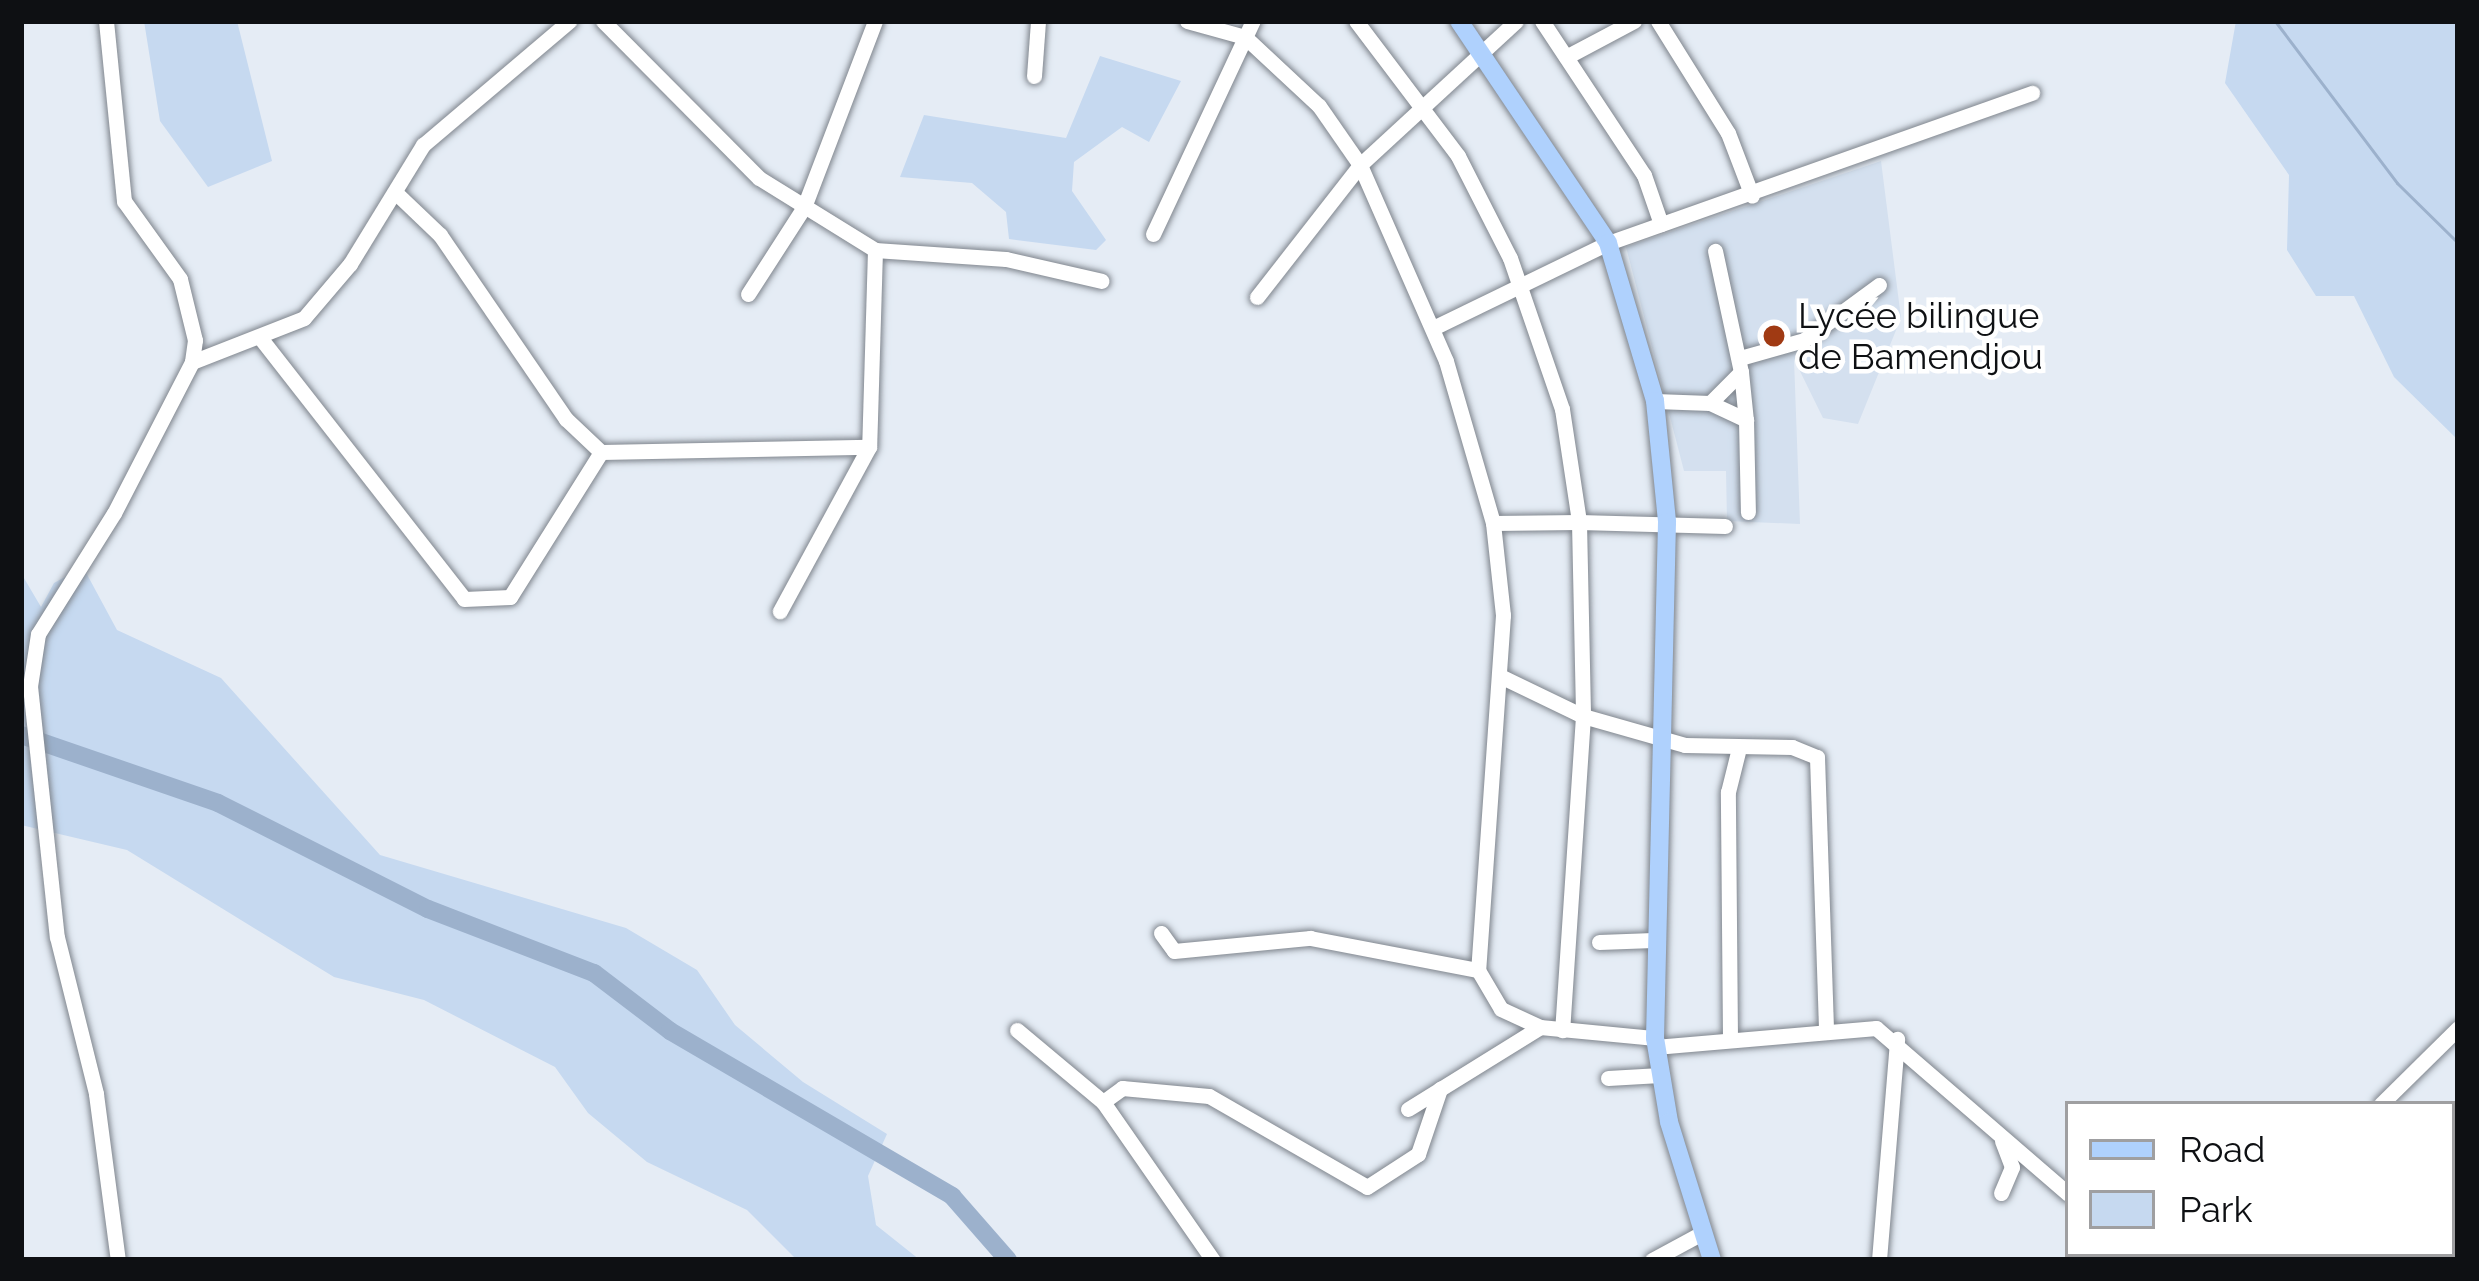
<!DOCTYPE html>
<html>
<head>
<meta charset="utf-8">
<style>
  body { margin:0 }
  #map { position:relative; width:2479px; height:1281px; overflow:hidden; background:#e5ecf5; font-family:Raleway,sans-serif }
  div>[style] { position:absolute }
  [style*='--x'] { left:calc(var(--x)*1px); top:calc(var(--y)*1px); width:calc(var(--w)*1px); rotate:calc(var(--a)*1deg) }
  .built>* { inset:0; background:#d4e0ef }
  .green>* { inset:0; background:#c6d9f0 }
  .stream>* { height:3px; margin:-1.5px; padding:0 1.5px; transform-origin:1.5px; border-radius:1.5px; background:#9cb1cc }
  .river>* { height:18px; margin:-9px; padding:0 9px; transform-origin:9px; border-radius:9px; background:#9cb1cc }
  .roads { filter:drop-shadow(0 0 3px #7f858d) drop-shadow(0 0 3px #7f858d) }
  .minor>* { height:15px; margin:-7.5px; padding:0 7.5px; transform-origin:7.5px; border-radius:7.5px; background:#fff }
  .major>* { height:18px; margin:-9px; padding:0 9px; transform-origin:9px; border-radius:9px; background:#afd1fd }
  .dots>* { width:33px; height:33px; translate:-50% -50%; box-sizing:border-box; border:6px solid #fff; border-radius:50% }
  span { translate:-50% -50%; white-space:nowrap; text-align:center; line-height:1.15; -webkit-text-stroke:9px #fff; paint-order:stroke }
  .poi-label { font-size:36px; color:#0e1013 }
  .left { translate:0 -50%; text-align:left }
  .frame { position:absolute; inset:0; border:24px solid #0e1013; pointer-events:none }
  .legend { position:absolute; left:2065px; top:1101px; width:390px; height:156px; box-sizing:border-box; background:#fff; border:3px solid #9f9fa1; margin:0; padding:15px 21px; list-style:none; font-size:36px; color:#0e1013 }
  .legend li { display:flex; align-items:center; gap:24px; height:60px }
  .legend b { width:60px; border:3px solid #9f9fa1 }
</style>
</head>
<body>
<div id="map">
  <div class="built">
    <div style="clip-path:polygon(1881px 161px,1901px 318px,1858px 424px,1823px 418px,1794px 359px,1800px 524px,1727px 521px,1726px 471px,1684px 471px,1626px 247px)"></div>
  </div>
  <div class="green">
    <div style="clip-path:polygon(144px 21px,237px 21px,272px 161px,208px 187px,160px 121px)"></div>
    <div style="clip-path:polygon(2236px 21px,2458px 21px,2458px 440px,2394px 377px,2354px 296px,2316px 296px,2287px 250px,2289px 175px,2225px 83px)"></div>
    <div style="clip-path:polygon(1100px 56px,1181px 81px,1149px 142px,1122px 127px,1074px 162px,1072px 191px,1106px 240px,1096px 250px,1009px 239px,1006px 212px,972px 183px,900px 177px,924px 115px,1066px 138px)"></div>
    <div style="clip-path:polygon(83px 567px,117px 630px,221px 678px,380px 855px,626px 928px,697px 970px,735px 1025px,803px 1082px,887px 1134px,868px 1176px,876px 1225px,920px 1260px,797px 1260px,747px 1210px,647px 1162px,588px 1113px,555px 1067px,424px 1000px,334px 977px,127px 850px,21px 825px,21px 573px,41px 607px,54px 583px)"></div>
  </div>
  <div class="stream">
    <div style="--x:2275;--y:21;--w:203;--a:53"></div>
    <div style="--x:2397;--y:183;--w:86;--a:44.5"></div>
  </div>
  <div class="river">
    <div style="--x:21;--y:735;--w:208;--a:19"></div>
    <div style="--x:218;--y:803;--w:235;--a:26.8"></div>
    <div style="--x:428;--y:909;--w:178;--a:21.1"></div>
    <div style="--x:594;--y:973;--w:96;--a:37.3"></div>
    <div style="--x:670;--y:1031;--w:327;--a:30.3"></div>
    <div style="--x:952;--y:1196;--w:85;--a:48.8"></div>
  </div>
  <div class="roads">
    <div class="minor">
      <div style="--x:106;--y:21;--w:181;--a:84.3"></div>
      <div style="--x:124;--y:201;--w:96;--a:54.3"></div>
      <div style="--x:180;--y:279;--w:63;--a:76.2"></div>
      <div style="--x:195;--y:340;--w:22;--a:98"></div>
      <div style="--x:192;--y:362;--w:170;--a:117.3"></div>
      <div style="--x:114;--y:513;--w:143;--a:122.1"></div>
      <div style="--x:38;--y:634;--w:53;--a:98.7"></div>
      <div style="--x:30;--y:686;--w:252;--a:83.9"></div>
      <div style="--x:57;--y:937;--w:162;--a:76"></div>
      <div style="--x:96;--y:1094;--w:167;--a:82.5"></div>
      <div style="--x:603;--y:21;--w:221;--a:45.2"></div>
      <div style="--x:759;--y:178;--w:137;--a:31.8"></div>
      <div style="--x:875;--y:250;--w:197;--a:91.7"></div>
      <div style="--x:869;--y:447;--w:187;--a:118.5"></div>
      <div style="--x:1187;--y:21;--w:60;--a:15.4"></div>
      <div style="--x:1245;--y:37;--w:101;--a:43"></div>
      <div style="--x:1319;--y:106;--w:72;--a:55.2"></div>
      <div style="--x:1360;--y:165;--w:214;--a:66.3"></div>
      <div style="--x:1446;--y:361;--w:169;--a:73.8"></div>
      <div style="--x:1493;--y:523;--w:93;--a:83.8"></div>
      <div style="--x:1503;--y:615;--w:356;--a:94"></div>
      <div style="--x:1478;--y:970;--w:45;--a:59.5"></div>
      <div style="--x:1501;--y:1009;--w:43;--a:24.8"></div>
      <div style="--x:1356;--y:21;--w:169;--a:52.9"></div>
      <div style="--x:1458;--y:156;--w:114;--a:63"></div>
      <div style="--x:1510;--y:258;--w:160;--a:71"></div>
      <div style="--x:1562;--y:409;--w:114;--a:81.4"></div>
      <div style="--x:1579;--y:522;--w:146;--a:1.6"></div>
      <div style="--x:1542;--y:21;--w:185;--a:56.5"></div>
      <div style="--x:1644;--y:175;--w:52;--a:70.9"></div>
      <div style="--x:1658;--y:21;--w:132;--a:58"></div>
      <div style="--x:1728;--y:133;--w:67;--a:69.1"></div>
      <div style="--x:1566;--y:57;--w:77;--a:-27.9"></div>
      <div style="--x:1034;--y:76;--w:55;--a:-85.8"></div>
      <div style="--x:395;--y:192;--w:62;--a:43.7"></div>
      <div style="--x:440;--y:235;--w:223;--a:55.6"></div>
      <div style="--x:566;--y:419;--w:48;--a:43.3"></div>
      <div style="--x:601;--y:452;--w:268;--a:-1.1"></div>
      <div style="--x:1153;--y:234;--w:235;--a:-64.9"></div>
      <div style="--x:875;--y:250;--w:131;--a:3.9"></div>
      <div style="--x:1006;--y:259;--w:98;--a:12.9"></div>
      <div style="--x:748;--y:294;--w:103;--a:-57.2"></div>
      <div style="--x:804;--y:207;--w:199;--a:-69.1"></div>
      <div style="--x:1257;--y:297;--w:167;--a:-52"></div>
      <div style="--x:1360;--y:165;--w:212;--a:-42.7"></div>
      <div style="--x:1433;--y:328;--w:195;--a:-25.9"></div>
      <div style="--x:1608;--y:243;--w:450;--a:-19.5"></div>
      <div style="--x:262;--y:340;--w:328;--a:52"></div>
      <div style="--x:464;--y:599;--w:46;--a:-2.5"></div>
      <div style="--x:510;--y:597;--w:171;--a:-57.9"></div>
      <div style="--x:1740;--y:358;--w:66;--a:-15.7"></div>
      <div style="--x:1804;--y:340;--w:93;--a:-36.3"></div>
      <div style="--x:192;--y:362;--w:120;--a:-21.4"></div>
      <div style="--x:304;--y:318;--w:71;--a:-49.6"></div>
      <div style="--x:350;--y:264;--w:140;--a:-58.5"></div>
      <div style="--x:423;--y:145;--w:192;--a:-40.3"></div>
      <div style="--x:1741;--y:372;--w:48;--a:84.1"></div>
      <div style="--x:1655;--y:401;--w:55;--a:2.1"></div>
      <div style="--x:1710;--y:403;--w:40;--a:25"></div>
      <div style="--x:1746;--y:420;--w:92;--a:88.8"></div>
      <div style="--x:1710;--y:403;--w:44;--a:-45"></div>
      <div style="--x:1741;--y:372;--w:124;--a:-102.1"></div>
      <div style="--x:1493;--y:523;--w:86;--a:-0.7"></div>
      <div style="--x:1579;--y:522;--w:194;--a:88.8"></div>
      <div style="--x:1583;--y:716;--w:315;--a:93.8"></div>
      <div style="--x:1500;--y:676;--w:92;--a:25.7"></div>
      <div style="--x:1583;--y:716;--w:106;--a:15.9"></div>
      <div style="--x:1685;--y:745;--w:107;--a:1.1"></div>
      <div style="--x:1792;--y:747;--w:27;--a:22"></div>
      <div style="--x:1817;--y:757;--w:269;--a:88.1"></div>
      <div style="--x:1161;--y:933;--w:22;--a:54"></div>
      <div style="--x:1174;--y:951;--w:137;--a:-5.5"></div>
      <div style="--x:1310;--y:938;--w:171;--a:10.8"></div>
      <div style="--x:1599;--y:942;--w:54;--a:-2.1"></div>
      <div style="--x:1017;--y:1030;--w:112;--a:39.9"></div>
      <div style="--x:1103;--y:1102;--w:193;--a:55.2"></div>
      <div style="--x:1730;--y:1038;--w:246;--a:-90.5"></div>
      <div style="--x:1728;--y:792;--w:41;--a:-76"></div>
      <div style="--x:1655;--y:1047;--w:222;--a:-4.9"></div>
      <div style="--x:1876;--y:1028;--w:254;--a:40.8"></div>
      <div style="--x:1608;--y:1078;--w:52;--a:-3.3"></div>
      <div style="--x:1103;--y:1102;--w:24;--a:-36"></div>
      <div style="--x:1122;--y:1088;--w:87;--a:5.3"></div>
      <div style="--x:1209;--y:1096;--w:182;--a:29.9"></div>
      <div style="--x:1367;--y:1187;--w:61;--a:-32.9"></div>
      <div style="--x:1418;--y:1154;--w:69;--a:-71.3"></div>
      <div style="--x:2381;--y:1104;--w:108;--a:-44.6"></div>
      <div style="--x:1408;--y:1109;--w:155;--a:-31.8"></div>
      <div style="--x:1540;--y:1027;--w:116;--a:5.5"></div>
      <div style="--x:2001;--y:1193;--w:28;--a:-67"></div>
      <div style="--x:2012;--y:1167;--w:28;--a:-111"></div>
      <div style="--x:2097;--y:1254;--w:6;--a:81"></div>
      <div style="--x:2167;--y:1254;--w:12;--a:31"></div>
      <div style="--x:1652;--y:1260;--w:57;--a:-28.4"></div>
      <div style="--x:1879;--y:1260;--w:222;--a:-85.3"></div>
      <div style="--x:2191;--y:1260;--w:9;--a:-41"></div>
    </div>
    <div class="major">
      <div style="--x:1459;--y:21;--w:267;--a:56.1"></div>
      <div style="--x:1608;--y:243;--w:165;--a:73.4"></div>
      <div style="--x:1655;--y:401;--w:122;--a:84.3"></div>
      <div style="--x:1667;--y:522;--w:516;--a:91.33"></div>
      <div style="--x:1655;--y:1038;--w:85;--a:80.5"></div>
      <div style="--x:1669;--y:1122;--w:145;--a:72.7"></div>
    </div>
  </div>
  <div class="dots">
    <div style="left:1774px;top:336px;background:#a03a13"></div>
  </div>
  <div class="poi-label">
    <span class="left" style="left:1798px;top:336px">Lycée bilingue<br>de Bamendjou</span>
  </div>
  <div class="frame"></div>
  <ul class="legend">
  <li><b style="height:15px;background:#afd1fd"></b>Road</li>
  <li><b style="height:33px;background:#c6d9f0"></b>Park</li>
  </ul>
</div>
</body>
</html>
